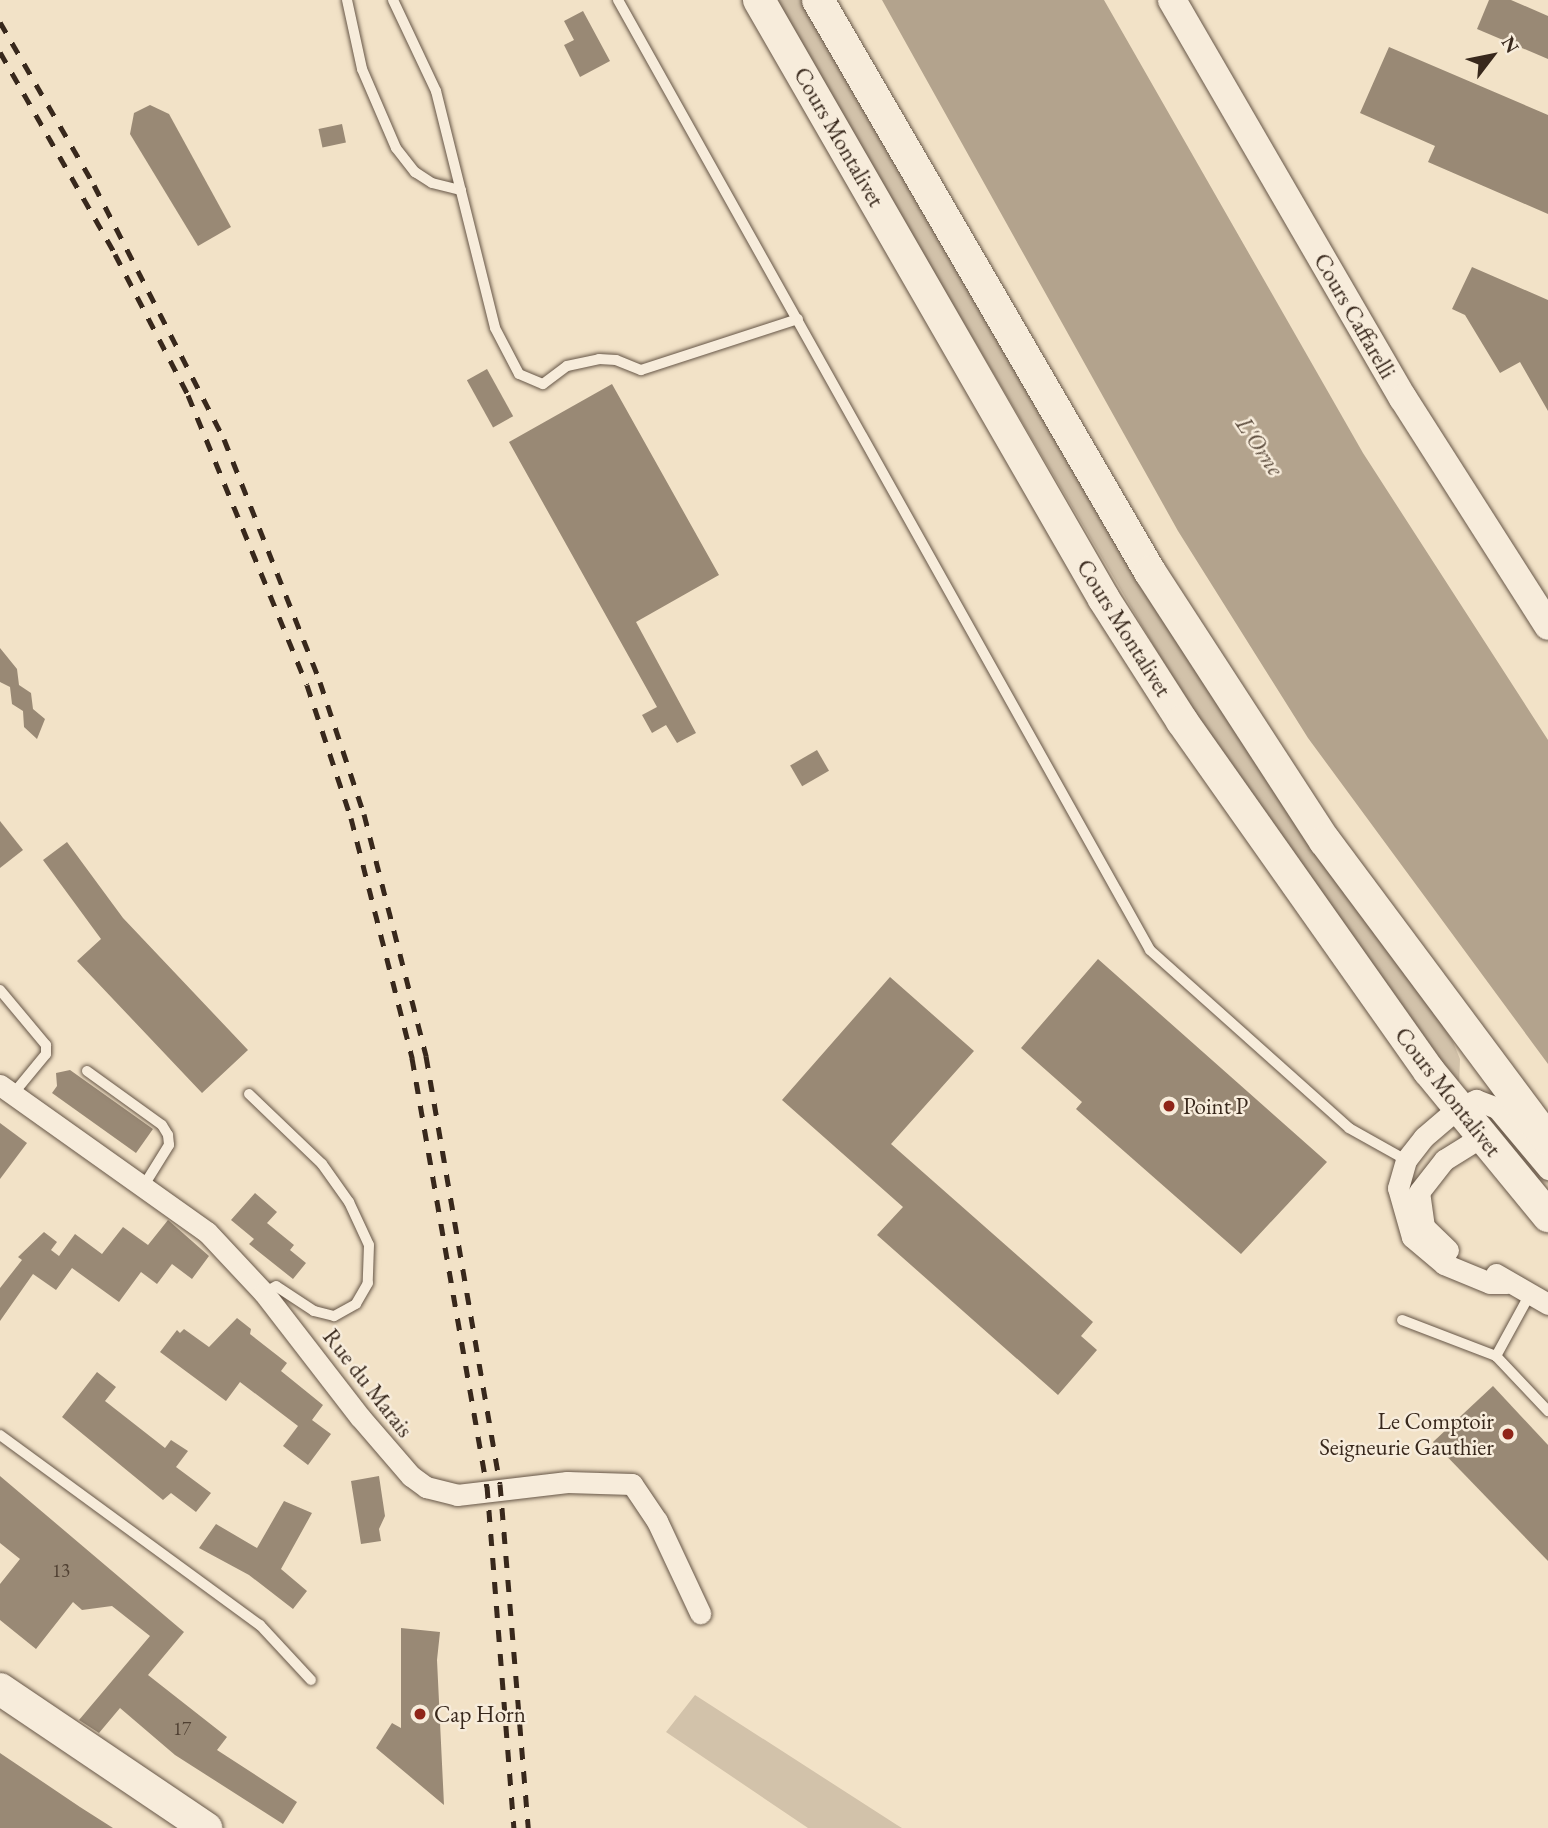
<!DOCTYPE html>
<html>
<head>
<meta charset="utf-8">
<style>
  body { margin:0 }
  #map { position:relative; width:1548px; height:1828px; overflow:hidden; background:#f2e2c7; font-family:"EB Garamond",serif }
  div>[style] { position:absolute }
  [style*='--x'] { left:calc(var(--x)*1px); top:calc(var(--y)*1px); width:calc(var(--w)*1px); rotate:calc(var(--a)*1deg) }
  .green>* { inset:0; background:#d2c2aa }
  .water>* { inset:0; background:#b3a38d }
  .building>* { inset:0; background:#998975; transform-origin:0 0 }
  .roads { filter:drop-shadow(0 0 2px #665647) drop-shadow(0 0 2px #665647) }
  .service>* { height:10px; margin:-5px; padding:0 5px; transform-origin:5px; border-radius:5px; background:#f7ecdb }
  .minor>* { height:21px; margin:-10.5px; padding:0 10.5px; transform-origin:10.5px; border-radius:10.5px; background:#f7ecdb }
  .tertiary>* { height:28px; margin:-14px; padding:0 14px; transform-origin:14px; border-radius:14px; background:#f7ecdb }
  .secondary>* { height:32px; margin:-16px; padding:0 16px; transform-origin:16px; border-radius:16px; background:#f7ecdb }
  .rail>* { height:5px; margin-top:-2.5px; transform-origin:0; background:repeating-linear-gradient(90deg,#38281c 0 12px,transparent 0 24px) }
  .dots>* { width:19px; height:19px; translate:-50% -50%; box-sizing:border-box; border:4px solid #f7ecdb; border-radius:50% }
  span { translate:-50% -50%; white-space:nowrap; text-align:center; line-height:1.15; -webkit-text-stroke:5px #f7ecdb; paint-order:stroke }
  .number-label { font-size:19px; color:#504032 }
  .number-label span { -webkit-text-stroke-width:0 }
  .street-label { font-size:23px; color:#38281c }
  .poi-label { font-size:23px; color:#38281c }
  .left { translate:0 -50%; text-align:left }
  .right { translate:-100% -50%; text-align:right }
  .water-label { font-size:24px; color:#5d4d3e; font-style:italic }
  .north { position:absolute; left:1457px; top:21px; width:70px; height:70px; -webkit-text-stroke:5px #f7ecdb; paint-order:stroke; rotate:58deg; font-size:19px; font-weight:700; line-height:28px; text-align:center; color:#38281c }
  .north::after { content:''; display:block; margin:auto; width:24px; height:32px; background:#38281c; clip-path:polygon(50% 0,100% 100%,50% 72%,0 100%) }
</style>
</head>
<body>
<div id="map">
  <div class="green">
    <div style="clip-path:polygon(774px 0,803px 0,1453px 1042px,1460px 1059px,1459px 1087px,1215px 743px,1158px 653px)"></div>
    <div style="clip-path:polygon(695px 1695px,897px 1825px,902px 1828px,808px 1828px,666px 1732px)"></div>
  </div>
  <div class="water">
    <div style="clip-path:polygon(882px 0,1104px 0,1363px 453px,1548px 740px,1548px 1064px,1308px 738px,1178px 531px)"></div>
  </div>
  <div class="building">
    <div style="clip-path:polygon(1489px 0,1511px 0,1548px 16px,1548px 59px,1477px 29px)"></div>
    <div style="clip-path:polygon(583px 11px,610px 61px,580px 77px,564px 45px,574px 40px,564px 21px)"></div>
    <div style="clip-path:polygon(1389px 47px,1548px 115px,1548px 214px,1428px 162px,1435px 146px,1360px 113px)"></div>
    <div style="clip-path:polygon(150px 105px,169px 114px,231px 227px,198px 246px,130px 134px,134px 113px)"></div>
    <div style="left:342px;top:124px;width:19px;height:24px;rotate:78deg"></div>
    <div style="clip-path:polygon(1472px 267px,1548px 300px,1548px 411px,1520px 362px,1500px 373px,1465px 315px,1452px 309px)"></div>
    <div style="left:487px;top:369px;width:54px;height:23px;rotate:61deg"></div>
    <div style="clip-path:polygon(612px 384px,719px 575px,636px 622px,696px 733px,677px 743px,666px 725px,652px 733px,642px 715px,657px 707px,509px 442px)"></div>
    <div style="clip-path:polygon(0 648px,17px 669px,19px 685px,31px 693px,33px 709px,45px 719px,37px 739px,24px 727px,23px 711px,12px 704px,10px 687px,0 682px)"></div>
    <div style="left:817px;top:750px;width:24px;height:31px;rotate:60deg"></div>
    <div style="clip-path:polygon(0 821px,23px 850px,0 868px)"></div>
    <div style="clip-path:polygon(67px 842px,123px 918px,248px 1050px,202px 1093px,77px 961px,101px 939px,43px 860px)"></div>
    <div style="clip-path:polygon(1098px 959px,1327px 1162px,1241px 1254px,1076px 1109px,1082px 1102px,1021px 1048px)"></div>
    <div style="clip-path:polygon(890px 977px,974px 1051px,891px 1144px,1093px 1322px,1081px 1336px,1097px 1350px,1058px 1395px,877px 1235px,903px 1207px,782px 1100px)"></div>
    <div style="clip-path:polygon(70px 1070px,153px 1129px,136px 1153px,52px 1093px,57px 1086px,56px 1073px)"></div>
    <div style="clip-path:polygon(0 1123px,27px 1143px,0 1179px)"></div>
    <div style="clip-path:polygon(255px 1193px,277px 1212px,267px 1223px,294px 1245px,290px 1250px,306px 1263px,293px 1279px,249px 1244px,254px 1239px,231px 1220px)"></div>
    <div style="clip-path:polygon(168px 1220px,209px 1256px,192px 1279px,172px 1264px,157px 1284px,141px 1272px,119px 1302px,72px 1268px,56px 1290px,33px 1274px,0 1321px,0 1288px,22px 1260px,18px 1257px,44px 1232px,57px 1242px,51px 1250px,59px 1256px,75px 1234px,102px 1254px,123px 1227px,148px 1245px)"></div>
    <div style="clip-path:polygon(237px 1318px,251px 1329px,250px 1334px,287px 1363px,281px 1371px,323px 1405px,312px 1420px,331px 1434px,308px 1465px,283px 1446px,298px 1426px,240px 1382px,226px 1401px,160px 1352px,177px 1330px,180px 1333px,184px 1329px,209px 1347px)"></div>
    <div style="clip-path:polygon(97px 1372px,116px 1387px,105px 1401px,165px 1448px,171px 1440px,188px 1451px,176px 1467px,211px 1493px,196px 1512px,171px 1493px,163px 1500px,62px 1417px)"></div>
    <div style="clip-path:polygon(1493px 1386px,1548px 1445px,1548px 1561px,1433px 1442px)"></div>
    <div style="clip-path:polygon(0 1476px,184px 1632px,148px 1675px,227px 1737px,217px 1750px,297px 1802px,283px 1824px,175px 1755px,120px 1708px,99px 1733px,79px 1720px,150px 1636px,112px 1606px,82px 1610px,73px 1602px,36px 1649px,0 1620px,0 1584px,20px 1559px,0 1543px)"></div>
    <div style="clip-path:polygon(379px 1476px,385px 1516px,379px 1529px,381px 1541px,361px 1544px,351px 1481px)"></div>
    <div style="clip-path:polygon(284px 1501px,312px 1513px,281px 1569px,307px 1591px,293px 1609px,249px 1575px,199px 1548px,216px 1524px,257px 1548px)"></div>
    <div style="clip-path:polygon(401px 1628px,440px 1632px,437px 1660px,444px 1805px,376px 1748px,392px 1723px,401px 1728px)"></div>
    <div style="clip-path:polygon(0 1753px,80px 1807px,113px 1828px,0 1828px)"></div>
  </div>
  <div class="roads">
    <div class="service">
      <div style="--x:347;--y:0;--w:71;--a:77.7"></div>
      <div style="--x:362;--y:69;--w:86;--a:66.7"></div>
      <div style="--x:396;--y:148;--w:31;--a:52"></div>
      <div style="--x:415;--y:172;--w:20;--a:33"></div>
      <div style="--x:432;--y:183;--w:30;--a:14"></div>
      <div style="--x:393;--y:0;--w:101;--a:64.7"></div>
      <div style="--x:436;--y:91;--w:244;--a:76"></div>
      <div style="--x:495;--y:328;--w:52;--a:62.4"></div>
      <div style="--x:519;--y:374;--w:26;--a:23"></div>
      <div style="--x:543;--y:384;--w:30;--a:-37"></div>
      <div style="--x:567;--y:366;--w:33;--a:-12"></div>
      <div style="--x:599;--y:359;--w:17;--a:3"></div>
      <div style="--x:616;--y:360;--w:27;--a:22"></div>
      <div style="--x:641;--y:370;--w:165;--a:-18"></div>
      <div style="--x:618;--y:0;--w:1089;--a:60.75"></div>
      <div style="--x:1150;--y:950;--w:267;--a:41.8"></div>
      <div style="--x:1349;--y:1128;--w:65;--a:29.3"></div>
      <div style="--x:0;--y:990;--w:72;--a:50.1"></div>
      <div style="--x:46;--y:1045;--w:9;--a:90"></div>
      <div style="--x:46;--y:1054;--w:52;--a:129.5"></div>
      <div style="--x:87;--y:1071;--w:92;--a:35.8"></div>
      <div style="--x:162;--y:1125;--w:12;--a:59"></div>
      <div style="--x:168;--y:1135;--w:10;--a:84"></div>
      <div style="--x:169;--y:1145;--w:49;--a:121.8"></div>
      <div style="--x:249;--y:1094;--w:101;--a:43.8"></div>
      <div style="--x:322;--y:1164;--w:47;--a:54.6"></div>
      <div style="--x:349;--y:1202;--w:47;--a:65.1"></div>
      <div style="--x:369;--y:1245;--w:38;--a:92"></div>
      <div style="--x:368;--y:1283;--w:24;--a:120"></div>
      <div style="--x:356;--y:1304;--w:25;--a:151"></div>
      <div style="--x:334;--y:1316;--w:21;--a:-166"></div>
      <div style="--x:314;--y:1311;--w:45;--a:-146.7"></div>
      <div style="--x:276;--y:1286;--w:14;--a:150"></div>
      <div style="--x:1530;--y:1294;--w:71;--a:118.7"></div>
      <div style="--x:1496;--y:1356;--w:76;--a:46.6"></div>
      <div style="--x:1402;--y:1320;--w:101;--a:21"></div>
      <div style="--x:0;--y:1435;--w:322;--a:36.2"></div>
      <div style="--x:260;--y:1625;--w:75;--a:47.2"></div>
    </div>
    <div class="minor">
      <div style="--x:0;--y:1085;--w:254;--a:35.4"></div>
      <div style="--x:207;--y:1232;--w:83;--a:46.9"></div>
      <div style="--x:264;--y:1293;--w:157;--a:52.3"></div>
      <div style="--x:360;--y:1417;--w:78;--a:49.2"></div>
      <div style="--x:411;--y:1476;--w:19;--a:36"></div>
      <div style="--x:426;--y:1487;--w:32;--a:14"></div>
      <div style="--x:457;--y:1495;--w:111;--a:-6.7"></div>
      <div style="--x:567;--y:1482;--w:65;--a:1.8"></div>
      <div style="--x:632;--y:1484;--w:45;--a:56"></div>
      <div style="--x:657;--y:1521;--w:102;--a:64.9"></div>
      <div style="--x:1448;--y:1250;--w:33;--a:-136"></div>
      <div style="--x:1424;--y:1227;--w:35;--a:-98"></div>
      <div style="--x:1419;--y:1192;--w:41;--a:-52"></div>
      <div style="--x:1444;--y:1160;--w:44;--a:-31.9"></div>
      <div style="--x:1496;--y:1274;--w:60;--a:30"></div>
      <div style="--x:1507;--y:1283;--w:17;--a:180"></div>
      <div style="--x:1490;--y:1283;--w:50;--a:-157.6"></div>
      <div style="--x:1444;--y:1264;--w:42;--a:-139.8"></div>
      <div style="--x:1412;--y:1237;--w:51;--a:-105.9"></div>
      <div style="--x:1398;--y:1188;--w:29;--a:-74"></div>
      <div style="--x:1406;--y:1160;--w:29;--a:-52"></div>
      <div style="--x:1424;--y:1137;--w:45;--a:-40.5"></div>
      <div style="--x:1458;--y:1108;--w:20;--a:-24"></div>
      <div style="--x:1476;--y:1100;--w:22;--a:21"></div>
      <div style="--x:1497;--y:1108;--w:80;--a:50.1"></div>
    </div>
    <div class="tertiary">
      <div style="--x:1172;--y:0;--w:460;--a:59.9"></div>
      <div style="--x:1403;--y:398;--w:270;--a:57.5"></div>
    </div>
    <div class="secondary">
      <div style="--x:759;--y:0;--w:691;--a:60.06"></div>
      <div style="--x:1104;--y:599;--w:145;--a:57.4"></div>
      <div style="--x:1182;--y:721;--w:428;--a:54.8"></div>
      <div style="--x:1429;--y:1071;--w:188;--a:50.6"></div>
      <div style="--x:818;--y:0;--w:661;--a:59.87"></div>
      <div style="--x:1150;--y:572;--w:321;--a:57"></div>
      <div style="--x:1325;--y:841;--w:373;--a:53.3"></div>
      <div style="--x:0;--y:1689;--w:249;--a:34"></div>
    </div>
  </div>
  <div class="rail">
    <div style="--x:0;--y:22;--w:188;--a:60"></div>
    <div style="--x:94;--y:185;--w:285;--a:62.9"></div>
    <div style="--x:224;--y:439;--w:261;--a:68.4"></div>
    <div style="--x:320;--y:682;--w:139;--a:71.6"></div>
    <div style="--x:364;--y:814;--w:250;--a:75.6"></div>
    <div style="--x:426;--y:1056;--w:434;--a:80.2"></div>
    <div style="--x:500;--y:1484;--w:345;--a:85.3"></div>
    <div style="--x:0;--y:52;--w:232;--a:60.3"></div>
    <div style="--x:115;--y:254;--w:159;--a:62.6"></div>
    <div style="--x:188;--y:395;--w:313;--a:67.7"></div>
    <div style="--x:307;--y:685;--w:140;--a:71.7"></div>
    <div style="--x:351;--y:818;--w:248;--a:75.7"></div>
    <div style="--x:412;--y:1058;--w:435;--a:80.1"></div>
    <div style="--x:487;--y:1486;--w:343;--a:85.5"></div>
  </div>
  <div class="dots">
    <div style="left:1169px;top:1106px;background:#8f2418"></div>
    <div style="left:1508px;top:1434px;background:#8f2418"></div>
    <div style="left:420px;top:1714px;background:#8f2418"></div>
  </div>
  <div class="number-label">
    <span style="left:61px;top:1571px">13</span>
    <span style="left:182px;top:1729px">17</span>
  </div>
  <div class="street-label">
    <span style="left:839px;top:137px;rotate:60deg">Cours Montalivet</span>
    <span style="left:1355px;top:316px;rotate:60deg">Cours Caffarelli</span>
    <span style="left:1124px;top:628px;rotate:58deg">Cours Montalivet</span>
    <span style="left:1448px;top:1092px;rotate:52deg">Cours Montalivet</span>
    <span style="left:368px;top:1383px;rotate:52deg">Rue du Marais</span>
  </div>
  <div class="poi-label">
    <span class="left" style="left:1183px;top:1106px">Point P</span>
    <span class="right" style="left:1494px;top:1434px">Le Comptoir<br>Seigneurie Gauthier</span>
    <span class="left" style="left:434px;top:1714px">Cap Horn</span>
  </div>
  <div class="water-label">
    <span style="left:1260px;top:446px;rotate:56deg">L'Orne</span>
  </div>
  <div class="north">N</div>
</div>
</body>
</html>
